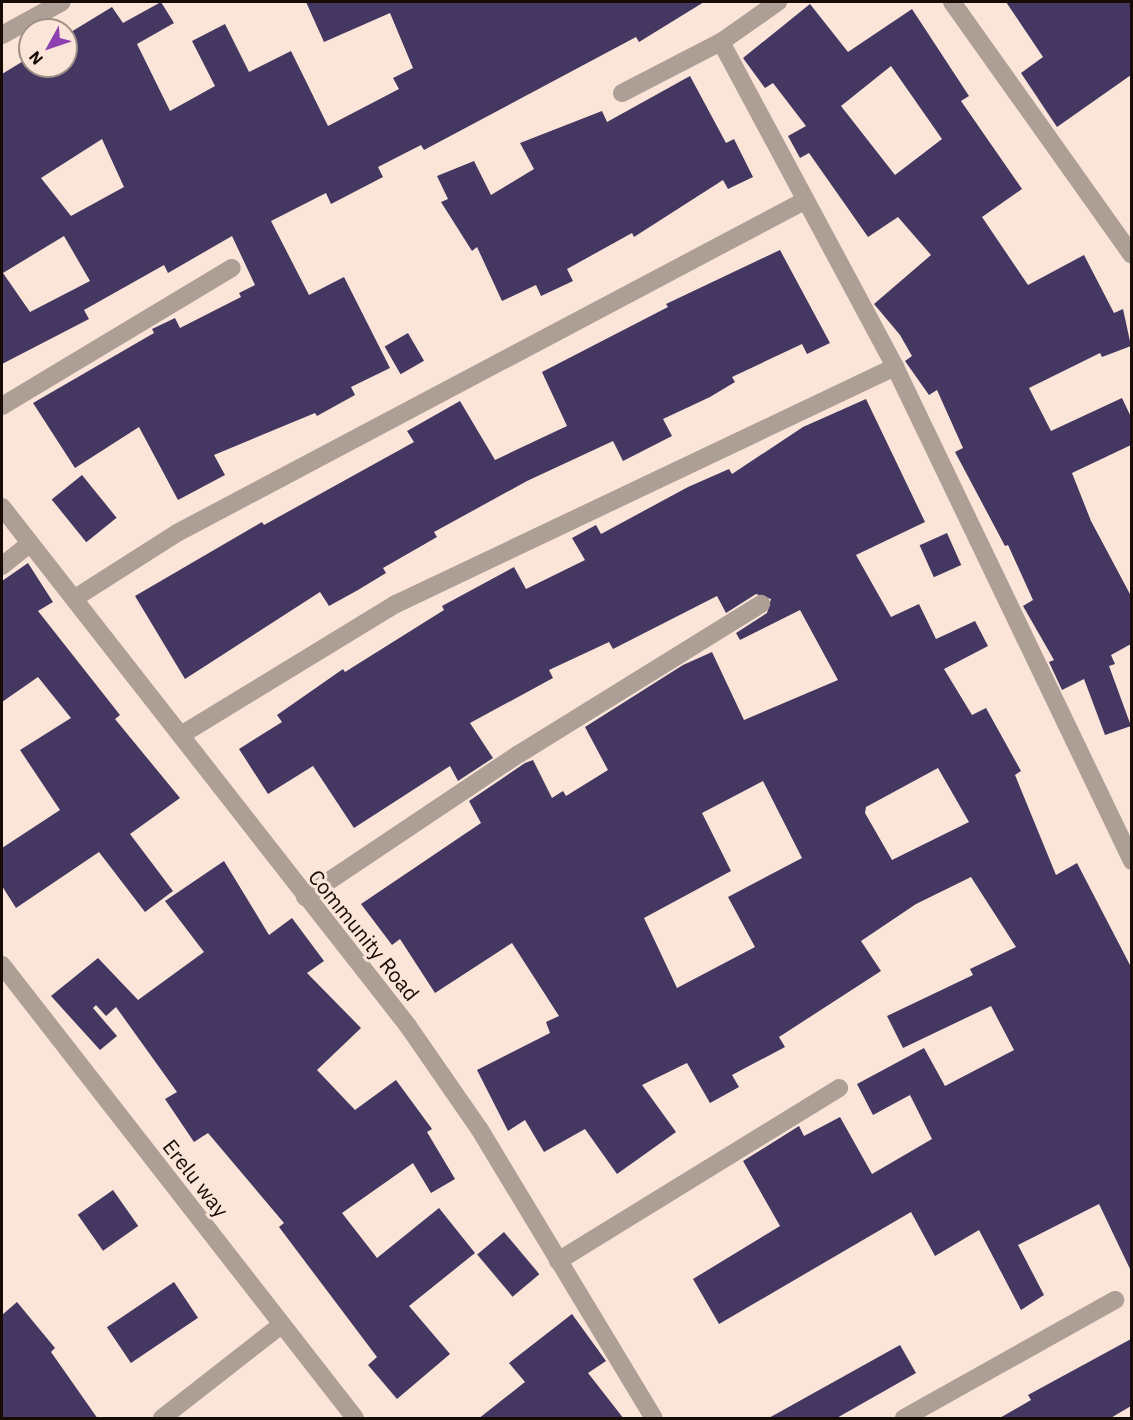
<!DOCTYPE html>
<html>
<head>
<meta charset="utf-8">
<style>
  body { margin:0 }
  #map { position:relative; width:1133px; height:1420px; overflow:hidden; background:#fbe5d8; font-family:"IBM Plex Sans",sans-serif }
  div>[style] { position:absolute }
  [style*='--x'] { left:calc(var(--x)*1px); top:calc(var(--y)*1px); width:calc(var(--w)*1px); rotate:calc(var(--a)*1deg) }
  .building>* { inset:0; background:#443762; transform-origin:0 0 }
  .minor>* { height:18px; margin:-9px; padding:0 9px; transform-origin:9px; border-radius:9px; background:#ad9f95 }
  span { translate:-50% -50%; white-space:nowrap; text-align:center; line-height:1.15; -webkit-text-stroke:6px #fbe5d8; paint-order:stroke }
  .street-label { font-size:21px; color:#160b05 }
  .frame { position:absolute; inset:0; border:3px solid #160b05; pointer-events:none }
  .north { position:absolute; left:18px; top:18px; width:60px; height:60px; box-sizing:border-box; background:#fbe5d8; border:2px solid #9f8e84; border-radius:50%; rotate:230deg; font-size:16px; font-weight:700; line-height:24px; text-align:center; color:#160b05 }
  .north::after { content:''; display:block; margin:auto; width:21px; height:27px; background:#8e40b1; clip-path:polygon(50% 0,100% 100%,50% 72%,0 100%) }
</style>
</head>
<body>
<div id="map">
  <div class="building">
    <div style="clip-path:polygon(evenodd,161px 2px,174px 23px,137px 44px,170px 111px,215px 86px,192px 41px,225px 24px,249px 72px,291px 51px,328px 126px,399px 89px,393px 78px,413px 68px,390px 13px,324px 42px,306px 2px,704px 2px,639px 42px,636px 37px,424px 150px,421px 145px,378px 167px,383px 177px,331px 204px,326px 193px,271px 221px,309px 295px,344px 277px,390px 368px,351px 387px,355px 395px,317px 416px,315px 413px,214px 455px,225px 475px,178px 500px,139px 427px,75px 468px,33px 403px,154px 333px,152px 329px,175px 318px,180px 328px,241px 297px,239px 293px,255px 285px,232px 236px,168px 273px,164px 265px,84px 310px,89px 319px,2px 364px,2px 74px,30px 57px,30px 66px,66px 66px,66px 35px,112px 7px,123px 23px,161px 2px,102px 139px,124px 187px,71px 216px,41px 178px,102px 139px,161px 2px,64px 236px,90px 281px,30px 312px,3px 273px,64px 236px)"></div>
    <div style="clip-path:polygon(1006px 2px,1131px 2px,1131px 75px,1057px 127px,1021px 73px,1043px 57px)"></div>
    <div style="clip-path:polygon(evenodd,810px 4px,848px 52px,912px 9px,969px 96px,961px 101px,1022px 189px,982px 217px,1028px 285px,1084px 255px,1114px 313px,1123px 309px,1131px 346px,1102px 357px,1100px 353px,1029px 388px,1051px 431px,1122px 398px,1131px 417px,1131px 445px,1072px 473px,1091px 521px,1131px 596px,1131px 644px,1111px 655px,1115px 664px,1109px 666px,1131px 726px,1105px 735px,1084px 679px,1062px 690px,1049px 662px,1054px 660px,1023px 606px,1033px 600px,1008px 545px,1005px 546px,955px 452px,963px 448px,937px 390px,929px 395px,905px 361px,912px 356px,900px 335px,874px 304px,931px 255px,898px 217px,868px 237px,809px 153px,800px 158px,788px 136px,806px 126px,773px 83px,765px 88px,743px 58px,810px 4px,891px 66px,942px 139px,895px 175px,841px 106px,891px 66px)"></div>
    <div style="clip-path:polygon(690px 76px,726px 143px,734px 139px,753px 177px,728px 189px,723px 180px,634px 237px,632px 233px,567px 269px,573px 281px,541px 296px,536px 285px,502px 301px,477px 247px,472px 251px,441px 202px,448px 199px,437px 176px,474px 161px,491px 195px,534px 169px,520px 143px,602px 111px,607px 122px)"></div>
    <div style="clip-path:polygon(780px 250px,830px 343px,807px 354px,802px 344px,732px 377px,735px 382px,710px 397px,663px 419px,672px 436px,623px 461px,613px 441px,527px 481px,434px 532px,437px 537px,383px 568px,386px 573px,358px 590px,329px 606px,320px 592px,185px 679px,135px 596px,262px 522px,264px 525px,414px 442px,407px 431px,460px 401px,495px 460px,567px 426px,542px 372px,668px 307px,666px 304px)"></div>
    <div style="left:408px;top:333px;width:32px;height:27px;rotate:60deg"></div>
    <div style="clip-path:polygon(evenodd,866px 399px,925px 522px,856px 555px,891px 617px,919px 604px,936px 639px,975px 621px,988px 646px,944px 669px,972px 715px,986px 708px,1021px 771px,1015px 775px,1056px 875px,1077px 863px,1131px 967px,1131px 1271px,1099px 1204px,1018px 1245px,1044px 1295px,1021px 1310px,979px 1230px,935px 1256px,911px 1212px,719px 1324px,693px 1279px,780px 1226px,743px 1161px,799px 1126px,804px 1136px,840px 1117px,872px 1174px,932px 1139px,910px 1095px,873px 1115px,857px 1084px,924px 1048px,945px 1086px,1014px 1050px,991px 1006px,903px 1048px,887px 1016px,973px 975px,970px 969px,1016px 947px,971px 877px,916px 904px,861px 941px,881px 971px,779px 1037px,785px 1047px,732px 1075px,739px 1087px,710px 1103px,687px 1063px,642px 1085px,676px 1132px,617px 1174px,585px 1129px,544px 1152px,525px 1120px,508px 1131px,477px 1070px,550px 1033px,546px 1022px,559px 1016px,512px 943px,435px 993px,400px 939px,392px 945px,361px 904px,481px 823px,469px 801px,525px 763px,533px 760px,552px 798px,563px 791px,566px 796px,608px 770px,585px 727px,683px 665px,712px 652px,744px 720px,838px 680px,800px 610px,740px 640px,736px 633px,767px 613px,771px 599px,756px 594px,726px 613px,717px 596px,613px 649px,609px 642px,549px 670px,553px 678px,470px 723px,493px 758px,458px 781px,450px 766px,354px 828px,313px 766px,268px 794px,239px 749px,282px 722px,277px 715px,343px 669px,345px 672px,444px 610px,442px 606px,514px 567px,526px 589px,585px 560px,572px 538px,596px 525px,601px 534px,688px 487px,729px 469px,732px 474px,803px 427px,866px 399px,938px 768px,969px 822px,892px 860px,865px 813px,866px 807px,938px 768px,866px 399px,763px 781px,802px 858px,728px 897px,755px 947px,677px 988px,644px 918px,731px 871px,702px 813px,763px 781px)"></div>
    <div style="left:82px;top:475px;width:55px;height:39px;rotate:51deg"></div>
    <div style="left:947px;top:533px;width:35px;height:30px;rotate:66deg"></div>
    <div style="clip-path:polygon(28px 563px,53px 602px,38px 611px,120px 715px,115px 719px,180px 798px,130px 834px,173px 891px,145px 912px,99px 852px,16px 908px,2px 886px,2px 848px,60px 810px,20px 750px,71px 718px,38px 677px,2px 702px,2px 581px)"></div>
    <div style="clip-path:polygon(224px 861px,269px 935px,292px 918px,324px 961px,307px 973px,361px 1028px,317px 1070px,355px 1110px,396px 1080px,432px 1129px,427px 1132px,455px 1179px,431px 1193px,413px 1163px,342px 1213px,377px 1258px,439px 1208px,475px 1253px,409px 1306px,450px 1354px,397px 1399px,368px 1365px,377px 1357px,279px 1227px,284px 1223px,208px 1133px,194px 1142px,165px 1099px,177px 1092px,116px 1007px,106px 1016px,96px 1005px,93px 1008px,117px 1036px,100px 1050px,51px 996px,98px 958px,138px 1000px,204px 952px,165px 901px)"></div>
    <div style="left:113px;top:1190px;width:44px;height:43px;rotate:55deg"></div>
    <div style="left:504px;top:1232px;width:55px;height:35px;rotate:50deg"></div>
    <div style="left:174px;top:1282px;width:43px;height:81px;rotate:56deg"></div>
    <div style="clip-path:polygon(17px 1302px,55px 1348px,51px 1352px,98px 1419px,2px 1419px,2px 1315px)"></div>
    <div style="clip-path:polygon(572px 1314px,606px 1361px,588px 1373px,624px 1419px,478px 1419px,525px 1382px,509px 1363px)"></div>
    <div style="clip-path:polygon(1131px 1339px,1131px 1406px,1109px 1419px,998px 1419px,1031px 1400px,1028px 1395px)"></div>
    <div style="clip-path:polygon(900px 1345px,916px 1373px,835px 1419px,767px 1419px)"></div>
  </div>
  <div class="minor">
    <div style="--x:952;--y:2;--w:310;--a:54.6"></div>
    <div style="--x:2;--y:35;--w:68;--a:-28.8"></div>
    <div style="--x:721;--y:42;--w:369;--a:61.8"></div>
    <div style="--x:895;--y:367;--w:548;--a:64.37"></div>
    <div style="--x:622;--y:93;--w:111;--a:-27.3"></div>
    <div style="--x:721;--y:42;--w:70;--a:-35.1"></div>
    <div style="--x:2;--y:406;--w:268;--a:-31"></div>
    <div style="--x:2;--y:507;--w:659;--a:51.96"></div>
    <div style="--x:408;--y:1026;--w:126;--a:55.3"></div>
    <div style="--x:480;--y:1130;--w:336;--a:58.9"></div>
    <div style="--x:2;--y:566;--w:35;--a:-39"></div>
    <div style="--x:75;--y:598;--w:121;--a:-32.5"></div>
    <div style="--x:177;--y:533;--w:709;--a:-27.9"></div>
    <div style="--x:181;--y:735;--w:252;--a:-31.4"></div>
    <div style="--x:396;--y:604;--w:552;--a:-25.41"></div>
    <div style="--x:305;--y:897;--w:257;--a:-33.8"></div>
    <div style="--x:519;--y:754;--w:285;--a:-31.8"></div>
    <div style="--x:2;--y:965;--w:574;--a:52.07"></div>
    <div style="--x:558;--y:1261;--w:330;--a:-31.6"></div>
    <div style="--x:162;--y:1418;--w:151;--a:-38"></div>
    <div style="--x:904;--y:1418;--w:242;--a:-29.2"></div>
  </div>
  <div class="street-label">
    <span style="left:364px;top:935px;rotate:51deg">Community Road</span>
    <span style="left:196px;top:1178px;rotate:52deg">Erelu way</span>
  </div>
  <div class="frame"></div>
  <div class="north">N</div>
</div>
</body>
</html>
